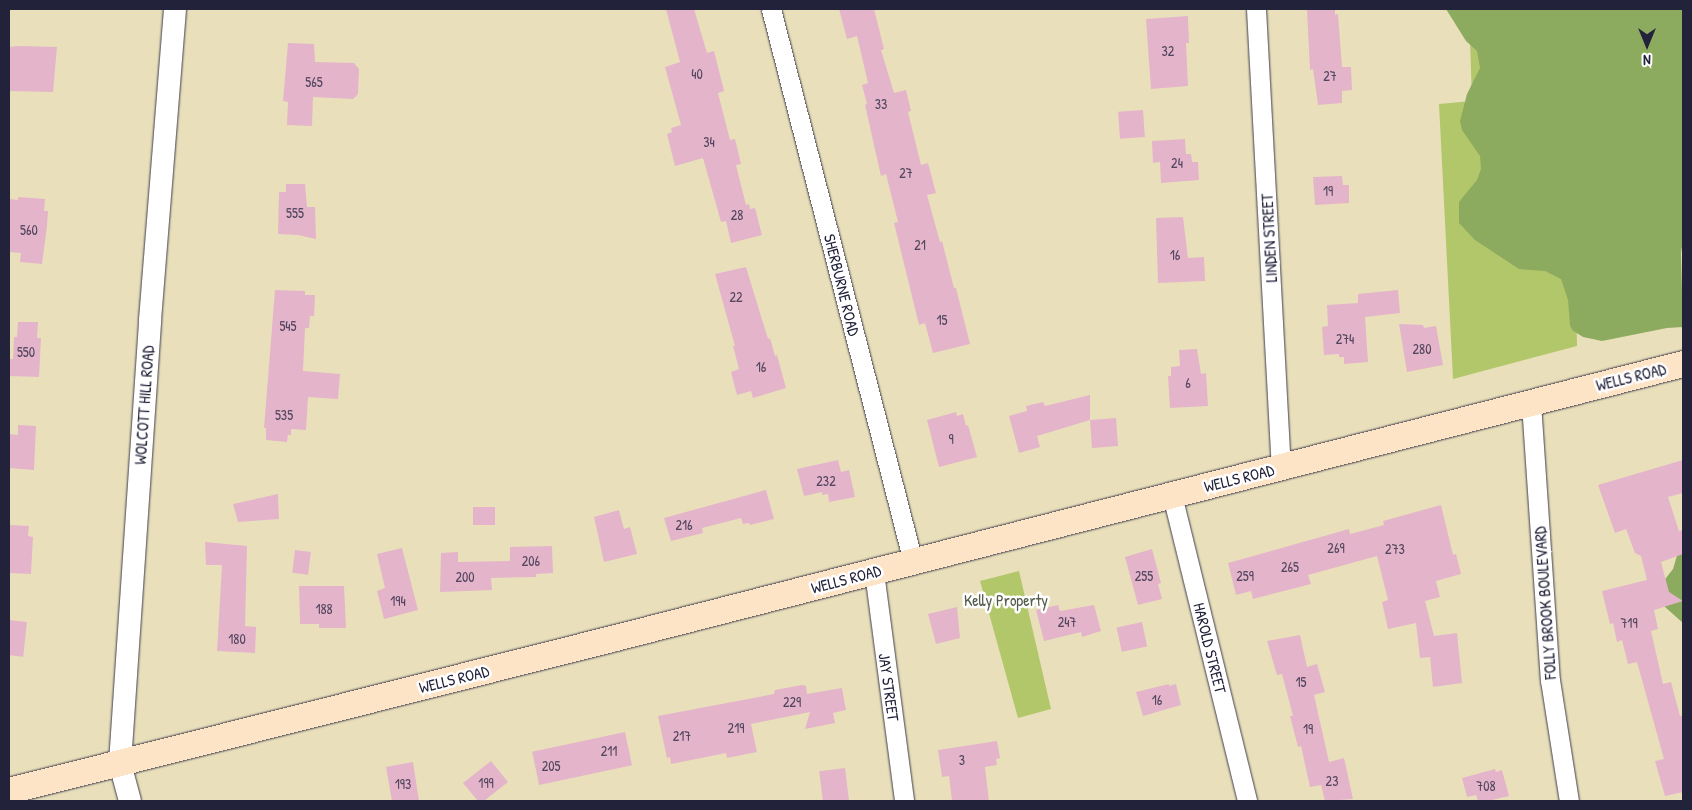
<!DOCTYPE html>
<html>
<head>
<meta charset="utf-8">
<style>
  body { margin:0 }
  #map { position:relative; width:1692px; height:810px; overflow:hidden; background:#e9e0bb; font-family:"Patrick Hand",sans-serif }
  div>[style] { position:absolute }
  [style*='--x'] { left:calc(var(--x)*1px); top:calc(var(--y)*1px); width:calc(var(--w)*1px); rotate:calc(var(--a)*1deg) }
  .green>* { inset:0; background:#b2c66a }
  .forest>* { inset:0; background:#8dab5e }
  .building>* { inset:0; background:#e4b4ca; transform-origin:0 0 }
  .roads { filter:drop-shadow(0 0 1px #403e4e) drop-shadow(0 0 1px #403e4e) }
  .minor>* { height:19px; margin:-9.5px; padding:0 9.5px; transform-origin:9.5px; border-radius:9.5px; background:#fff }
  .tertiary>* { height:22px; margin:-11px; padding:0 11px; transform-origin:11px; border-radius:11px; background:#fff }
  .secondary>* { height:26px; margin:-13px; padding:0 13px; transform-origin:13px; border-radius:13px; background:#fee4c6 }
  span { translate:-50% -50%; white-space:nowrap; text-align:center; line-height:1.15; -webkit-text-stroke:5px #fff; paint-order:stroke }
  .number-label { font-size:14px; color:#52465f }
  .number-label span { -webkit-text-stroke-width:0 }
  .street-label { font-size:16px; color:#22223b }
  .park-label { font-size:16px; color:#545b4b }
  .frame { position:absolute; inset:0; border:10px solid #22223b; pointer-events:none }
  .north { position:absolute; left:1622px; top:20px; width:50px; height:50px; -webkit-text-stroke:4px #fff; paint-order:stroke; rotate:180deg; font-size:14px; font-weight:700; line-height:20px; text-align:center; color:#22223b }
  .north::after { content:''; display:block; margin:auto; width:18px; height:22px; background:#22223b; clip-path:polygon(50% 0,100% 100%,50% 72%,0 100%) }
</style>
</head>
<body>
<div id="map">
  <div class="green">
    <div style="clip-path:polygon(1469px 9px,1574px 198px,1577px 346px,1453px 379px,1439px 104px,1472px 101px)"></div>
    <div style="clip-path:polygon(1019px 571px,1051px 709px,1018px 718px,980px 581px)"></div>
  </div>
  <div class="forest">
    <div style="clip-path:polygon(1446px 9px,1683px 9px,1683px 240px,1681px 253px,1683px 327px,1667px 328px,1602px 341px,1583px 337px,1572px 330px,1570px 325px,1568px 300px,1561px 279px,1545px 271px,1519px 269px,1475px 240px,1459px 223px,1459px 202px,1477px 180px,1481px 169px,1480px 156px,1462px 130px,1460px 121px,1467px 94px,1480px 68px,1477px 51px,1466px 41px)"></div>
    <div style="clip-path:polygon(1683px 547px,1683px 623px,1665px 607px,1659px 587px,1673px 569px,1679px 549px)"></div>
  </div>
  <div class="building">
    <div style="clip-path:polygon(666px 9px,694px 9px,707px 53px,714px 51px,724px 91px,718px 93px,730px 140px,735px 139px,741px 164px,736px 165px,746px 205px,749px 204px,750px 209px,755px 208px,762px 235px,731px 243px,726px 221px,721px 222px,703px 158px,675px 166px,667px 134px,672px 132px,671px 128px,681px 125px,665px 67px,680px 62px)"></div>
    <div style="clip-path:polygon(839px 9px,874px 9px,884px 49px,881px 50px,894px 93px,906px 90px,911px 111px,908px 112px,921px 165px,928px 163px,936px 193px,927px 195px,940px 242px,942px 241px,954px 288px,956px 288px,970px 344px,933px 353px,925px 323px,919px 325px,894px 223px,898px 222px,886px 174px,881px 176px,865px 105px,867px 104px,862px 85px,868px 83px,857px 36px,847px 39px)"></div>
    <div style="clip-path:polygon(1335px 9px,1335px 15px,1338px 14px,1342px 67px,1351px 67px,1352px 90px,1342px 91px,1342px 103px,1318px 105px,1313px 69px,1310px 70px,1307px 10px)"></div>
    <div style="clip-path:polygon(1188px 16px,1189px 43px,1186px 43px,1188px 86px,1151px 89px,1146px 19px)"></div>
    <div style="clip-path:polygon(288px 43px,314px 44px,315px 62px,354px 63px,359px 69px,358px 94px,353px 99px,313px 97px,312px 126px,287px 125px,288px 102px,283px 101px)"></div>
    <div style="clip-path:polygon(19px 46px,57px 47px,53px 92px,9px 91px,9px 47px)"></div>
    <div style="left:1143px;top:110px;width:27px;height:25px;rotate:86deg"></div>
    <div style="clip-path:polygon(1185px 139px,1186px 154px,1191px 154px,1192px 162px,1198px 162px,1199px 180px,1161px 183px,1160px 162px,1153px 163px,1152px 141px)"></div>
    <div style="clip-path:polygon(1342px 176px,1343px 185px,1349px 185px,1349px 203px,1315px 205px,1313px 177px)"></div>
    <div style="clip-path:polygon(286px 184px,305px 184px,307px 207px,315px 207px,316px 239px,298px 235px,278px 234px,279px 192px,286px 192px)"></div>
    <div style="clip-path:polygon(18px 197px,45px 199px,44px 211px,48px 211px,47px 226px,42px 264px,20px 262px,21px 253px,9px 252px,10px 199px,18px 200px)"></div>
    <div style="clip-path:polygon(1183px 217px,1188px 258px,1204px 257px,1205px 281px,1158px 283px,1156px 218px)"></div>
    <div style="clip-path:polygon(746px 267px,768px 339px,770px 338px,775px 356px,777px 355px,786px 388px,753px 398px,751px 391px,737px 395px,731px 372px,739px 369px,733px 346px,735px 346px,715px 274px)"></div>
    <div style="clip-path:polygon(275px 290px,305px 291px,305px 295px,315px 295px,314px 316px,310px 316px,309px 328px,305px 328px,303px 371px,340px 374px,338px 399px,308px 397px,306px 430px,291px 429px,291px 435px,288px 435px,287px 442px,266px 440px,266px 428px,264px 428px)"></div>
    <div style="clip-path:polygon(1398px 290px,1400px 313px,1365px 317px,1368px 362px,1344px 364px,1344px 357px,1339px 357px,1339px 354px,1324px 355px,1322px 327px,1328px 326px,1327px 305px,1358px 303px,1358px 294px)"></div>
    <div style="clip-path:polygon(18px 322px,38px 322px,37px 338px,41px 338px,39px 377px,9px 376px,9px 359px,13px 359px,14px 337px,17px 337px)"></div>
    <div style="clip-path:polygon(1399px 324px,1423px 325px,1424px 328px,1436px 326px,1443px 365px,1407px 372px)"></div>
    <div style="clip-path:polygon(1197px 349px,1201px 374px,1206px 373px,1208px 406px,1170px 408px,1168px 376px,1171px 376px,1171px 367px,1180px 366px,1179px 350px)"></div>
    <div style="clip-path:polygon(1090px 395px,1090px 420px,1116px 418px,1118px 446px,1092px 448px,1090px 420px,1037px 436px,1040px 447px,1019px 453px,1009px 416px,1027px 411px,1026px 406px,1043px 402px,1045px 406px)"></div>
    <div style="clip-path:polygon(956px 412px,957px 416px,963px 414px,966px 426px,968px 425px,977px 457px,939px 467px,927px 420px)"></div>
    <div style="clip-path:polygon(18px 425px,36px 426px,34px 470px,9px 468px,9px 434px,18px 435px)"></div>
    <div style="clip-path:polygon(838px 460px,841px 472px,849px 470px,855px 497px,829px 502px,828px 494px,822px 495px,822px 492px,804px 496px,797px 469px)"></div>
    <div style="clip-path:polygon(1683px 460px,1683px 493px,1668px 497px,1679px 531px,1683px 530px,1683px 554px,1661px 562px,1669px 592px,1683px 601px,1654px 610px,1658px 629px,1651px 631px,1663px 684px,1671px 682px,1680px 716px,1683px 716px,1683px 792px,1665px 796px,1655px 761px,1664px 759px,1637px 662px,1628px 664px,1622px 640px,1617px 642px,1613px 623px,1610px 624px,1602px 591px,1647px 580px,1641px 556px,1635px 553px,1626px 529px,1615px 533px,1598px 485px)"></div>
    <div style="clip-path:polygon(766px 490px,774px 519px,750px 525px,749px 523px,743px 524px,741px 518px,702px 528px,703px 533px,671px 541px,664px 518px)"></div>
    <div style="clip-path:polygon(278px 494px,279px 519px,238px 522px,233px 504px)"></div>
    <div style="clip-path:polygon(1441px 505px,1453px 555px,1456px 554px,1461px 574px,1436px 581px,1440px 597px,1425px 601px,1434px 636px,1457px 633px,1462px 683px,1433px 687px,1430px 657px,1420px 658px,1416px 623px,1388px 629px,1382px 602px,1388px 600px,1377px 556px,1308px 575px,1311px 584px,1253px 599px,1251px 591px,1236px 595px,1228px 563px,1349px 529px,1350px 534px,1384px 525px,1383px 521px)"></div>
    <div style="left:495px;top:507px;width:18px;height:22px;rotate:90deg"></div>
    <div style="clip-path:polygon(619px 510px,624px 529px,630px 527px,637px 554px,604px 562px,594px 517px)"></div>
    <div style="clip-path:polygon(9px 525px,29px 526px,28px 536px,33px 537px,31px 574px,9px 573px)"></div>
    <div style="clip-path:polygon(205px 542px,247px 546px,245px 626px,256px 627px,255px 653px,217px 651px,222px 565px,206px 565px)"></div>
    <div style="clip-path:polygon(552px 546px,553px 573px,536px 574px,536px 577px,491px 578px,492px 590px,440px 592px,441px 553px,458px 552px,458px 562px,510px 561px,510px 547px)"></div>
    <div style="clip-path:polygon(402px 548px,418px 610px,384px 619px,377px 591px,385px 588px,377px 554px)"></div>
    <div style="clip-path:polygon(1152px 549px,1161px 583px,1158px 584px,1162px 599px,1138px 605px,1125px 557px)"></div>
    <div style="left:295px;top:550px;width:16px;height:23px;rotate:7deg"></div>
    <div style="clip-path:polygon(299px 586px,344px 586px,346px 628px,319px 628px,319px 624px,300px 624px)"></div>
    <div style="clip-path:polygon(1058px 605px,1060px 611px,1094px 605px,1101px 631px,1082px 637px,1081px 632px,1044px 641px,1036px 610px)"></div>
    <div style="clip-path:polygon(957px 607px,960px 638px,936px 644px,928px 614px)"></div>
    <div style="left:9px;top:620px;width:18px;height:35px;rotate:6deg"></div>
    <div style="left:1142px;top:622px;width:25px;height:26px;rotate:78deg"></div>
    <div style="clip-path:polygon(1300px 635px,1307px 667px,1317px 664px,1325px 692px,1314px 695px,1329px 762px,1344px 758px,1353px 799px,1325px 801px,1321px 785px,1310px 787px,1301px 746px,1298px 747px,1290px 716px,1293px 716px,1282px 674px,1277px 675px,1267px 641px)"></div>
    <div style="clip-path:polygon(1169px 684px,1169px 686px,1176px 684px,1181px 705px,1143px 716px,1136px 692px)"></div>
    <div style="clip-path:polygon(802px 685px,806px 686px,807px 694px,842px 688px,846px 710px,833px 713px,835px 723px,805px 729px,810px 712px,751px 724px,757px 752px,727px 758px,726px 753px,671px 764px,670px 757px,667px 758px,658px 716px,774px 694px,775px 690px)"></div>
    <div style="left:625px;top:732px;width:34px;height:95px;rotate:78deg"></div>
    <div style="clip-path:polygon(997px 741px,1000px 758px,996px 759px,997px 765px,985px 767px,989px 801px,952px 801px,949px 776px,942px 777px,938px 750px)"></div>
    <div style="clip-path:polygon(491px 761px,508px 782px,484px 801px,478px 801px,463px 783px)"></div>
    <div style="clip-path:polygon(413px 762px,419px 801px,392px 801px,386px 767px)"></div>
    <div style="left:845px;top:768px;width:33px;height:26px;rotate:83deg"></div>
    <div style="clip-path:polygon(1495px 769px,1496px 772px,1502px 770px,1509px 796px,1488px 801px,1478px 801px,1476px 795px,1467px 797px,1462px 778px)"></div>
  </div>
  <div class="roads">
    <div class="minor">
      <div style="--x:771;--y:9;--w:571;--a:75.6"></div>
      <div style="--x:1256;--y:9;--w:459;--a:86.9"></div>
      <div style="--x:1531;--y:403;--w:278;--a:86.1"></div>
      <div style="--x:1550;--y:680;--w:122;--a:81.1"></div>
      <div style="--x:1172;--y:495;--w:315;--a:76.2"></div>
      <div style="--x:874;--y:572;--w:231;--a:82.5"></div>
    </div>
    <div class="tertiary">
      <div style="--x:130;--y:801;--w:39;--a:-105"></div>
      <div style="--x:120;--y:763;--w:444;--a:-86.1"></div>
      <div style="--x:150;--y:320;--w:312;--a:-85.4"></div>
    </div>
    <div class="secondary">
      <div style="--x:9;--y:791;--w:626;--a:-14.15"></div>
      <div style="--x:616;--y:638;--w:1102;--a:-14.4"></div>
    </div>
  </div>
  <div class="number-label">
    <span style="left:1168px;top:51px">32</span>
    <span style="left:697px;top:74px">40</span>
    <span style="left:1330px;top:76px">27</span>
    <span style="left:314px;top:82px">565</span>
    <span style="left:881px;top:104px">33</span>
    <span style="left:709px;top:142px">34</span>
    <span style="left:1177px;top:163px">24</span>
    <span style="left:906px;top:173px">27</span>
    <span style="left:1328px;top:191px">19</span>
    <span style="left:295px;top:213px">555</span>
    <span style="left:737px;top:215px">28</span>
    <span style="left:29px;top:230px">560</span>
    <span style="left:920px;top:245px">21</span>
    <span style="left:1175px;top:255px">16</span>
    <span style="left:736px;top:297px">22</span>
    <span style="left:942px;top:320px">15</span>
    <span style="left:288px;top:326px">545</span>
    <span style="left:1345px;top:339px">274</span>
    <span style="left:1422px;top:349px">280</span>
    <span style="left:26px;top:352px">550</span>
    <span style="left:761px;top:367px">16</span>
    <span style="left:1188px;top:383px">6</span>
    <span style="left:284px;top:415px">535</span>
    <span style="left:951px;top:439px">9</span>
    <span style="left:826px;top:481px">232</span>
    <span style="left:684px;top:525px">216</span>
    <span style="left:1336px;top:548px">269</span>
    <span style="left:1395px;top:549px">273</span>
    <span style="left:531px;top:561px">206</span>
    <span style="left:1290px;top:567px">265</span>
    <span style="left:1144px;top:576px">255</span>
    <span style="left:1245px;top:576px">259</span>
    <span style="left:465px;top:577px">200</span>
    <span style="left:398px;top:601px">194</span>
    <span style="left:324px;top:609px">188</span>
    <span style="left:1067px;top:622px">247</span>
    <span style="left:1629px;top:623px">719</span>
    <span style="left:237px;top:639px">180</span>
    <span style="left:1301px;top:682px">15</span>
    <span style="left:1157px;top:700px">16</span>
    <span style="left:792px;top:702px">229</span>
    <span style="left:736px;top:728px">219</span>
    <span style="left:1308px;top:729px">19</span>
    <span style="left:682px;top:736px">217</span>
    <span style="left:609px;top:751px">211</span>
    <span style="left:962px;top:760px">3</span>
    <span style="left:551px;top:766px">205</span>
    <span style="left:1332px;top:781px">23</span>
    <span style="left:486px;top:783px">199</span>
    <span style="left:403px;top:784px">193</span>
    <span style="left:1486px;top:786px">708</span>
  </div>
  <div class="street-label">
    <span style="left:1269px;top:238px;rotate:-93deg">LINDEN STREET</span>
    <span style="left:842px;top:285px;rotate:76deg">SHERBURNE ROAD</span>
    <span style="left:1631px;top:377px;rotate:-14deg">WELLS ROAD</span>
    <span style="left:144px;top:405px;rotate:-86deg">WOLCOTT HILL ROAD</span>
    <span style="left:1239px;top:478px;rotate:-14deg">WELLS ROAD</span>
    <span style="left:846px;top:579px;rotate:-15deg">WELLS ROAD</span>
    <span style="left:1545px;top:603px;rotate:-94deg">FOLLY BROOK BOULEVARD</span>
    <span style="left:1210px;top:648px;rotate:76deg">HAROLD STREET</span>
    <span style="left:454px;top:679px;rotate:-14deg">WELLS ROAD</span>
    <span style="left:889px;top:687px;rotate:82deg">JAY STREET</span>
  </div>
  <div class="park-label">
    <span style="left:1006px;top:600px">Kelly Property</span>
  </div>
  <div class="frame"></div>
  <div class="north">N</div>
</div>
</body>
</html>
